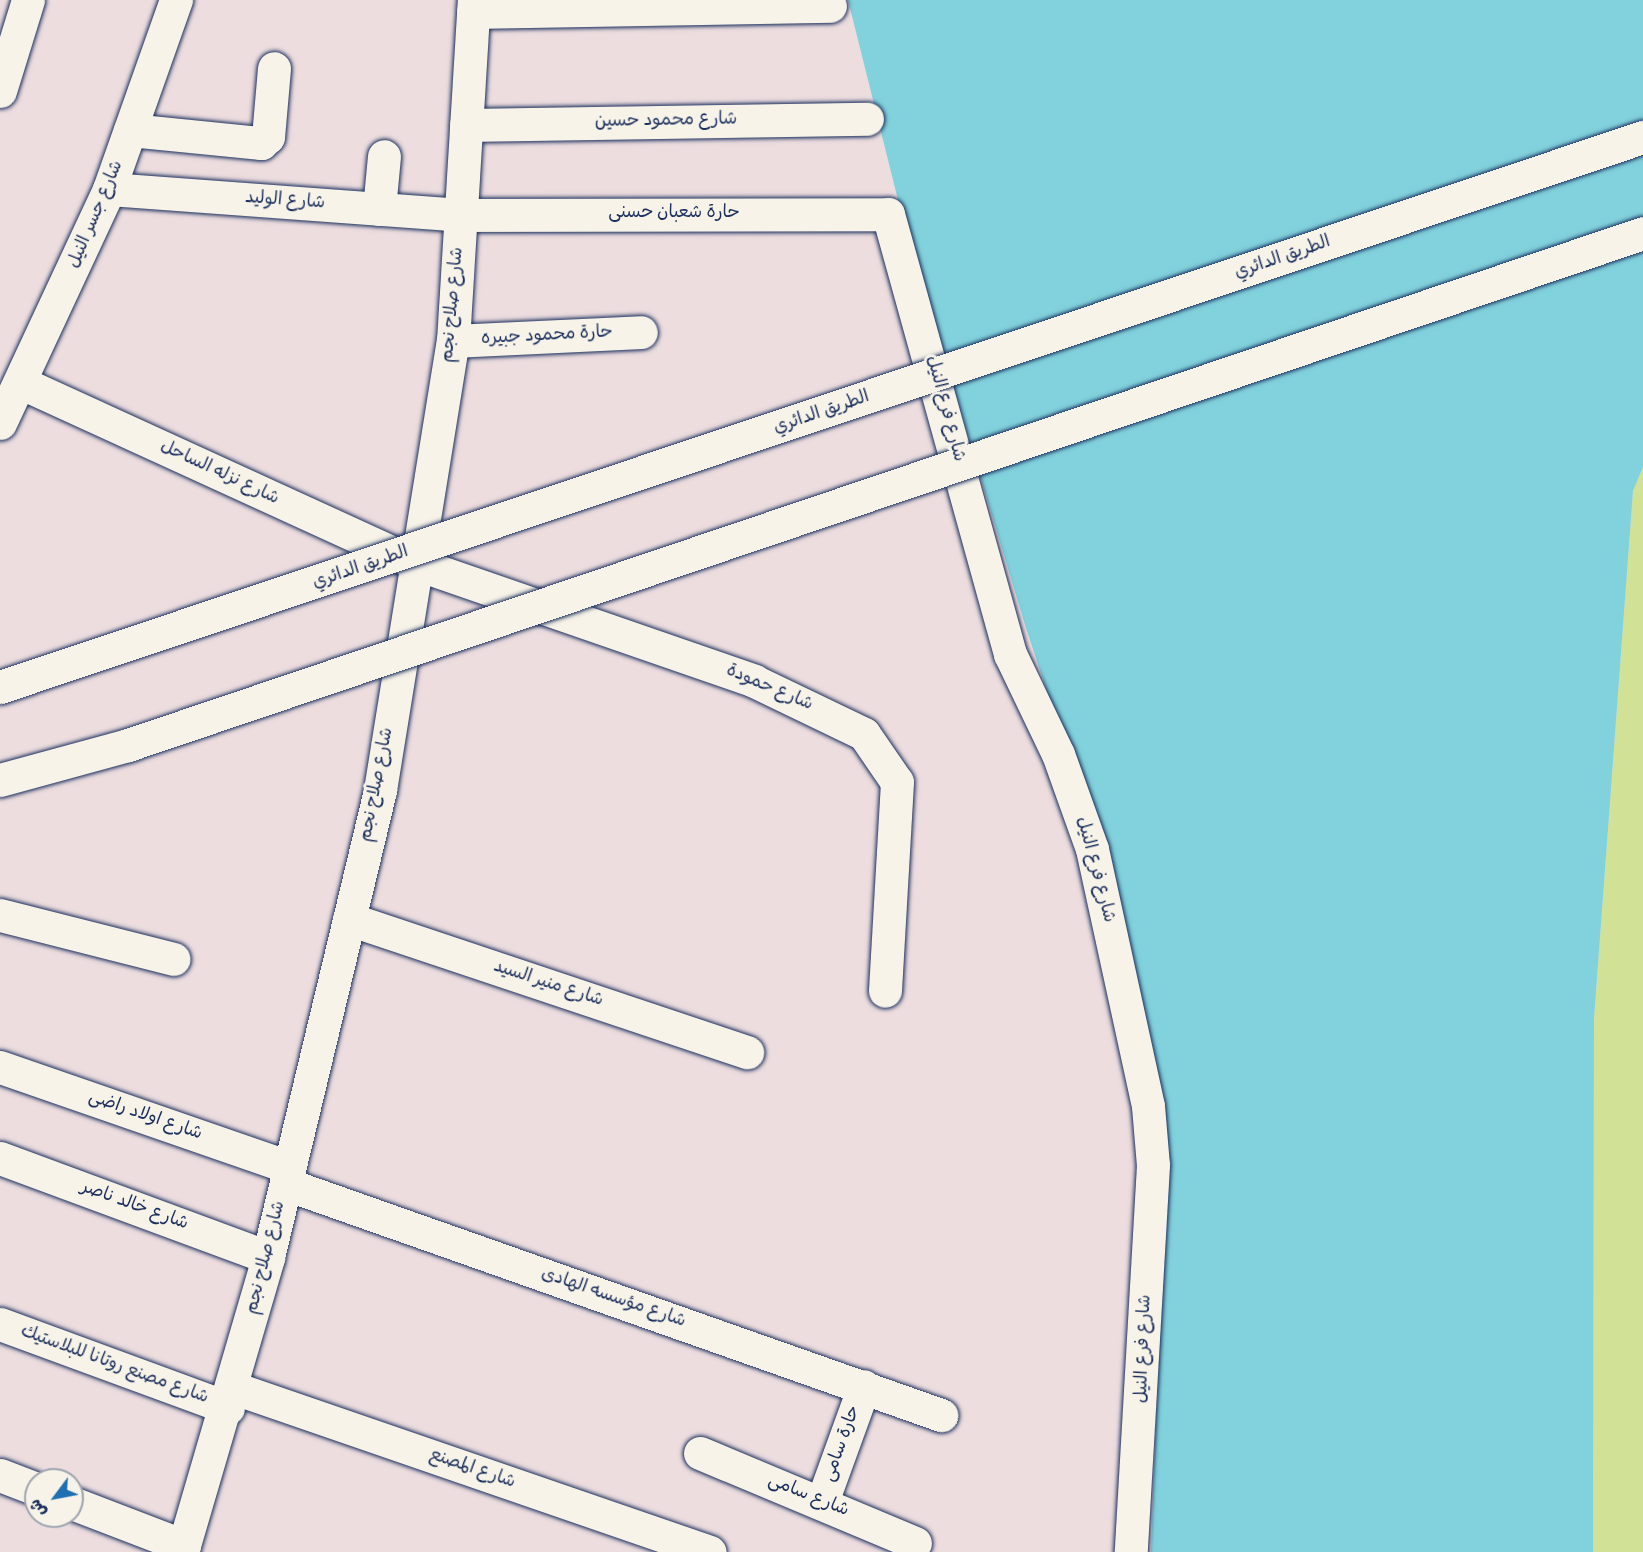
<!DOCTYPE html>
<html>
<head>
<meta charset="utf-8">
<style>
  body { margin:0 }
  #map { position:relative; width:1643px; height:1552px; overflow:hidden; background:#eddddf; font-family:"Gochi Hand","Playpen Sans Arabic",sans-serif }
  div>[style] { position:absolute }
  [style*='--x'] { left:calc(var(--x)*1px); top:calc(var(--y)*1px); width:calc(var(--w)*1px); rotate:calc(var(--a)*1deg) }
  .green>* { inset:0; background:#d1e296 }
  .water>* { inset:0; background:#82d2dd }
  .roads { filter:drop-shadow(0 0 2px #1b2f5e) drop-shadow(0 0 2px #1b2f5e) }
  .minor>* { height:33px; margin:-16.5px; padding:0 16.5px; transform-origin:16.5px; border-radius:16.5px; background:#f7f3e8 }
  .bridges { filter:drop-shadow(0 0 2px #1b2f5e) drop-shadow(0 0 2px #1b2f5e) }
  .highway-bridge>* { height:33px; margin:-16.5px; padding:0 16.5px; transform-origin:16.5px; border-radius:16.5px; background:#f7f3e8 }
  span { translate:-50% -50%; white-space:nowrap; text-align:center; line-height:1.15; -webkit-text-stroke:6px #f7f3e8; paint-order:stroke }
  .street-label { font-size:18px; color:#1b2f5e }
  .north { position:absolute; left:24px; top:1468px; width:60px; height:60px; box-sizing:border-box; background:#f7f3e8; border:2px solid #9fa5b1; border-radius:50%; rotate:238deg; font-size:16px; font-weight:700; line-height:24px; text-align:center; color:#1b2f5e }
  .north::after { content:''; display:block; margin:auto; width:21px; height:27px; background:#1f6fb2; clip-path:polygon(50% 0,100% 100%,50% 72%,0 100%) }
</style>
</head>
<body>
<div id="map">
  <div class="green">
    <div style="clip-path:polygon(1643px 467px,1643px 1552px,1593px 1552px,1594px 1019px,1633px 491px)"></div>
  </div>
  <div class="water">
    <div style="clip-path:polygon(848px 0,1643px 0,1643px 467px,1633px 491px,1594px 1019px,1593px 1552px,1151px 1552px,1167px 1123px,1116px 899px,1026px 628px,904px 224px)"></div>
  </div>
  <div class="roads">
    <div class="minor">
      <div style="--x:473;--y:12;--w:357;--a:-1"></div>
      <div style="--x:0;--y:91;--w:95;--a:-72.9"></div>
      <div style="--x:466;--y:125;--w:401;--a:-0.9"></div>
      <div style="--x:130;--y:130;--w:132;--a:5.7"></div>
      <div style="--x:261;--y:143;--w:9;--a:-41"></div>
      <div style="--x:268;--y:137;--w:69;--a:-85"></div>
      <div style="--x:109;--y:189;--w:353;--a:4.2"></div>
      <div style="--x:461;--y:215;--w:427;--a:-0.1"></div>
      <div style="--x:888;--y:214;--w:457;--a:74.5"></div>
      <div style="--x:1010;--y:654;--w:111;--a:64.4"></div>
      <div style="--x:1058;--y:754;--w:101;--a:70.3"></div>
      <div style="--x:1092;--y:849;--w:263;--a:77.7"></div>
      <div style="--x:1148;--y:1106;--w:59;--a:85.2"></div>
      <div style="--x:1153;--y:1165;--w:388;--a:93.3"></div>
      <div style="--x:379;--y:209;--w:53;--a:-84.6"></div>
      <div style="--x:453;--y:341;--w:188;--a:-2.7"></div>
      <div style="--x:22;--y:383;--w:434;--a:24.6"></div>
      <div style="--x:417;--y:564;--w:357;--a:19.1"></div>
      <div style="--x:754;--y:681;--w:122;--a:25.7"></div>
      <div style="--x:864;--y:734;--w:58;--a:55.5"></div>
      <div style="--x:897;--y:782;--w:209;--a:93.3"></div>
      <div style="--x:0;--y:423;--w:258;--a:-65"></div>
      <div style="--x:109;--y:189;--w:201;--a:-70.5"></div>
      <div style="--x:0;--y:915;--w:179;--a:14.2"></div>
      <div style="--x:349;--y:919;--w:420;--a:18.5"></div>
      <div style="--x:0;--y:1067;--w:306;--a:19.1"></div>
      <div style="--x:0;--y:1158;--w:286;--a:20.3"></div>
      <div style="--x:286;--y:1184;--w:695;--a:19.43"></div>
      <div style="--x:0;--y:1324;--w:243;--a:20.2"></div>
      <div style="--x:234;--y:1388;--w:503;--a:19.01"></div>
      <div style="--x:700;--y:1453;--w:233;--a:22.7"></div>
      <div style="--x:0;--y:1475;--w:39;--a:21"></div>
      <div style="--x:822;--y:1502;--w:123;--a:-70.1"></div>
      <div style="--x:72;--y:1503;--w:120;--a:21"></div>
      <div style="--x:182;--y:1552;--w:307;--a:-73.7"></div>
      <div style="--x:268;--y:1257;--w:480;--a:-76.5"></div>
      <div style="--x:380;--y:790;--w:455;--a:-80.8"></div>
      <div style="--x:453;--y:341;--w:342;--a:-86.5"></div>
    </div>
  </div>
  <div class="bridges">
    <div class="highway-bridge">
      <div style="--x:0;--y:687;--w:1733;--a:-18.51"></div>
      <div style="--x:0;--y:780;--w:133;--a:-15.3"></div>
      <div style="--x:128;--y:745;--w:1599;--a:-18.67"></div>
    </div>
  </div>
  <div class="street-label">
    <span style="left:666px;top:122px;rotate:-1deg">شارع محمود حسين</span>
    <span style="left:285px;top:202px;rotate:4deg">شارع الوليد</span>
    <span style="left:674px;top:214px">حارة شعبان حسنى</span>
    <span style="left:97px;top:215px;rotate:-67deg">شارع جسر النيل</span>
    <span style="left:1283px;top:259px;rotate:-19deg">الطريق الدائري</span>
    <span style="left:454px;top:305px;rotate:-85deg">شارع صلاح نجم</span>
    <span style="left:547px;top:337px;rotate:-3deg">حارة محمود جبيره</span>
    <span style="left:944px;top:409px;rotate:75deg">شارع فرع النيل</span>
    <span style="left:822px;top:414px;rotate:-19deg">الطريق الدائري</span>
    <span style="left:219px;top:474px;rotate:25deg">شارع نزله الساحل</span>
    <span style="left:361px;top:569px;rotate:-19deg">الطريق الدائري</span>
    <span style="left:769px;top:689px;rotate:23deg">شارع حمودة</span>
    <span style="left:378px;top:785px;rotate:-79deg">شارع صلاح نجم</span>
    <span style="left:1094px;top:870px;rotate:75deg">شارع فرع النيل</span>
    <span style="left:548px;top:985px;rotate:18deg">شارع منير السيد</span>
    <span style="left:145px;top:1117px;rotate:19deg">شارع اولاد راضى</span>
    <span style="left:134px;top:1207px;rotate:20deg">شارع خالد ناصر</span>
    <span style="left:267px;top:1258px;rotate:-76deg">شارع صلاح نجم</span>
    <span style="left:613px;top:1299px;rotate:19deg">شارع مؤسسه الهادى</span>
    <span style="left:1145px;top:1349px;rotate:-88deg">شارع فرع النيل</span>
    <span style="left:114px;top:1366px;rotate:20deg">شارع مصنع روتانا للبلاستيك</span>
    <span style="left:843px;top:1444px;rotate:-70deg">حارة سامى</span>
    <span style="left:472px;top:1470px;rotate:19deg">شارع المصنع</span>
    <span style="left:808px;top:1497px;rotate:22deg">شارع سامى</span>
  </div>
  <div class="north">ش</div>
</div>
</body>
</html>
